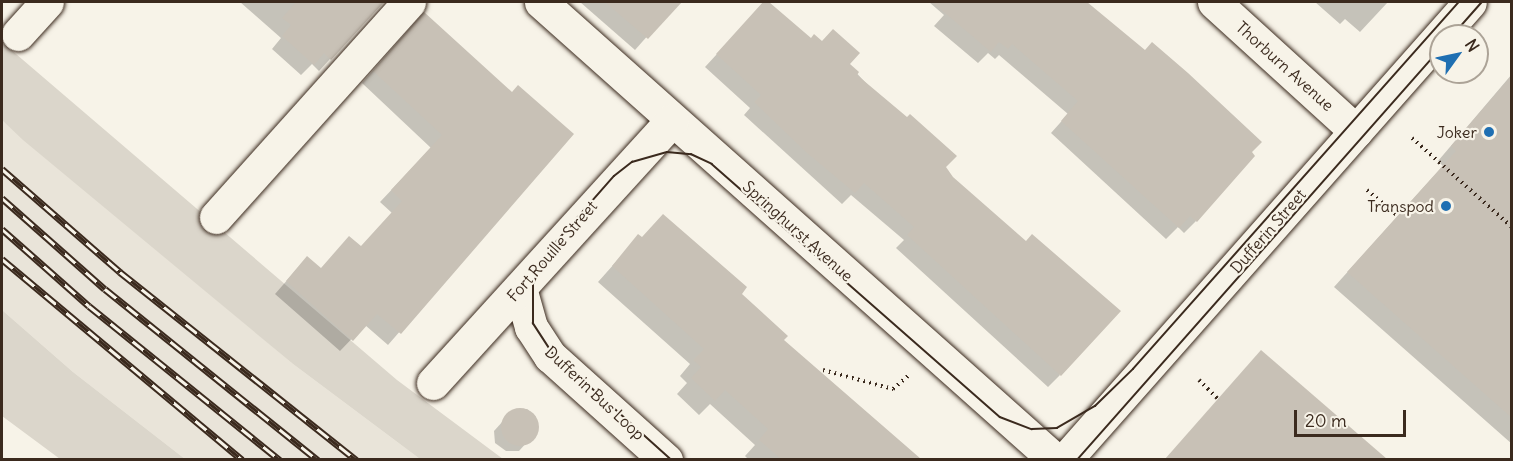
<!DOCTYPE html>
<html>
<head>
<meta charset="utf-8">
<style>
  body { margin:0 }
  #map { position:relative; width:1513px; height:461px; overflow:hidden; background:#f7f3e8; font-family:Delius,sans-serif }
  div>[style] { position:absolute }
  [style*='--x'] { left:calc(var(--x)*1px); top:calc(var(--y)*1px); width:calc(var(--w)*1px); rotate:calc(var(--a)*1deg) }
  .built>* { inset:0; background:#e9e4d9 }
  .green>* { inset:0; background:#dbd6cb }
  .shadow>* { inset:0; background:#0003 }
  .building>* { inset:0; background:#c8c1b6 }
  .round { border-radius:50% }
  .path>* { height:4px; margin-top:-2px; transform-origin:0; background:repeating-linear-gradient(90deg,#3b2a1e 0 1.5px,transparent 0 6px) }
  .roads { filter:drop-shadow(0 0 2px #3b2a1e) drop-shadow(0 0 2px #3b2a1e) }
  .minor>* { height:33px; margin:-16.5px; padding:0 16.5px; transform-origin:16.5px; border-radius:16.5px; background:#f7f3e8 }
  .major>* { height:33px; margin:-16.5px; padding:0 16.5px; transform-origin:16.5px; border-radius:16.5px; background:#f7f3e8 }
  .tram>* { height:1.5px; margin:-0.75px; padding:0 0.75px; transform-origin:0.75px; border-radius:0.75px; background:#3b2a1e }
  .rail>* { height:7px; margin-top:-3.5px; transform-origin:0; background:repeating-linear-gradient(90deg,#f7f3e8 0 14px,#3b2a1e 0 28px); box-sizing:border-box; border-block:2px solid #3b2a1e }
  .dots>* { width:16px; height:16px; translate:-50% -50%; box-sizing:border-box; border:3px solid #f7f3e8; border-radius:50% }
  span { translate:-50% -50%; white-space:nowrap; text-align:center; line-height:1.15; -webkit-text-stroke:4.5px #f7f3e8; paint-order:stroke }
  .street-label { font-size:16px; color:#3b2a1e }
  .poi-label { font-size:16px; color:#3b2a1e }
  .right { translate:-100% -50%; text-align:right }
  .frame { position:absolute; inset:0; border:3px solid #3b2a1e; pointer-events:none }
  .north { position:absolute; left:1429px; top:24px; width:60px; height:60px; box-sizing:border-box; background:#f7f3e8; border:2px solid #aca397; border-radius:50%; rotate:57deg; font-size:16px; font-weight:700; line-height:24px; text-align:center; color:#3b2a1e }
  .north::after { content:''; display:block; margin:auto; width:21px; height:27px; background:#1f6fb2; clip-path:polygon(50% 0,100% 100%,50% 72%,0 100%) }
  .scale { position:absolute; left:1294px; top:410px; width:112px; height:27px; box-sizing:border-box; border:3px solid #3b2a1e; border-top:0; padding-left:8px; font-size:18px; line-height:21px; white-space:nowrap; color:#3b2a1e; -webkit-text-stroke:4px #f7f3e8; paint-order:stroke }
</style>
</head>
<body>
<div id="map">
  <div class="built">
    <div style="clip-path:polygon(2px 120px,293px 364px,420px 459px,185px 459px,73px 372px,2px 310px)"></div>
  </div>
  <div class="green">
    <div style="clip-path:polygon(2px 42px,397px 380px,503px 459px,420px 459px,293px 364px,23px 140px,2px 120px)"></div>
    <div style="clip-path:polygon(2px 310px,73px 372px,185px 459px,60px 459px,2px 416px)"></div>
  </div>
  <div class="shadow">
    <div style="clip-path:polygon(240px 2px,382px 2px,319px 71px,312px 64px,301px 75px,272px 49px,281px 38px)"></div>
    <div style="clip-path:polygon(580px 2px,667px 2px,673px 7px,635px 50px)"></div>
    <div style="clip-path:polygon(765px 2px,810px 40px,848px 64px,945px 167px,1060px 375px,1048px 387px,896px 248px,904px 240px,851px 195px,842px 204px,744px 115px,750px 108px,705px 67px)"></div>
    <div style="clip-path:polygon(929px 2px,1085px 2px,1131px 42px,1196px 221px,1184px 233px,1178px 227px,1166px 239px,1051px 133px,1068px 114px,999px 55px,995px 59px,988px 53px,978px 63px,934px 26px,944px 15px)"></div>
    <div style="clip-path:polygon(1315px 2px,1388px 2px,1360px 32px,1345px 19px,1340px 24px)"></div>
    <div style="clip-path:polygon(413px 25px,572px 134px,388px 345px,365px 325px,340px 351px,275px 294px,296px 270px,320px 269px,361px 248px,392px 213px,380px 202px,431px 148px,362px 83px)"></div>
    <div style="clip-path:polygon(1512px 74px,1512px 444px,1334px 287px,1443px 166px,1438px 161px)"></div>
    <div style="clip-path:polygon(639px 236px,740px 294px,782px 340px,919px 460px,749px 460px,745px 456px,755px 445px,710px 404px,699px 415px,677px 394px,687px 383px,680px 376px,690px 364px,598px 282px)"></div>
    <div style="clip-path:polygon(1261px 352px,1384px 460px,1165px 460px)"></div>
    <div style="clip-path:polygon(527px 409px,536px 417px,537px 431px,519px 451px,506px 451px,495px 443px,494px 431px,513px 410px)"></div>
  </div>
  <div class="building">
    <div style="clip-path:polygon(296px 2px,384px 2px,331px 60px,324px 53px,314px 65px,282px 36px,291px 25px,282px 18px)"></div>
    <div style="clip-path:polygon(605px 2px,682px 2px,648px 39px)"></div>
    <div style="clip-path:polygon(763px 2px,769px 2px,811px 38px,814px 34px,822px 41px,833px 29px,860px 53px,850px 64px,859px 72px,857px 75px,907px 117px,910px 114px,957px 156px,946px 167px,953px 177px,1026px 241px,1032px 234px,1121px 311px,1061px 376px,907px 235px,914px 227px,864px 183px,855px 193px,806px 152px,754px 102px,761px 95px,716px 54px)"></div>
    <div style="clip-path:polygon(932px 2px,1087px 2px,1145px 50px,1152px 42px,1188px 73px,1262px 142px,1252px 152px,1255px 156px,1197px 222px,1190px 216px,1179px 228px,1061px 121px,1078px 101px,1012px 44px,1008px 49px,999px 42px,991px 52px)"></div>
    <div style="clip-path:polygon(424px 12px,512px 92px,518px 85px,574px 134px,401px 334px,377px 314px,353px 341px,286px 281px,307px 256px,321px 268px,349px 236px,361px 246px,402px 201px,391px 190px,442px 135px,373px 71px)"></div>
    <div style="clip-path:polygon(1512px 75px,1512px 418px,1347px 272px,1456px 151px,1451px 146px)"></div>
    <div style="clip-path:polygon(663px 214px,747px 287px,742px 294px,788px 336px,784px 340px,921px 459px,781px 459px,759px 440px,768px 429px,725px 390px,715px 401px,691px 378px,701px 367px,693px 360px,704px 349px,612px 266px,638px 234px,642px 237px)"></div>
    <div style="clip-path:polygon(1261px 350px,1387px 459px,1165px 459px)"></div>
    <div class="round" style="left:501px;top:408px;width:38px;height:38px"></div>
  </div>
  <div class="path">
    <div style="--x:1412;--y:138;--w:134;--a:41.7"></div>
    <div style="--x:1367;--y:190;--w:40;--a:40"></div>
    <div style="--x:823;--y:370;--w:73;--a:15.2"></div>
    <div style="--x:893;--y:389;--w:20;--a:-41"></div>
    <div style="--x:1199;--y:380;--w:27;--a:45"></div>
  </div>
  <div class="roads">
    <div class="minor">
      <div style="--x:541;--y:2;--w:688;--a:41.7"></div>
      <div style="--x:1214;--y:2;--w:192;--a:42.3"></div>
      <div style="--x:18;--y:34;--w:43;--a:-47.8"></div>
      <div style="--x:216;--y:217;--w:289;--a:-48.1"></div>
      <div style="--x:520;--y:288;--w:41;--a:74.2"></div>
      <div style="--x:531;--y:327;--w:35;--a:57"></div>
      <div style="--x:550;--y:356;--w:156;--a:41.9"></div>
      <div style="--x:433;--y:383;--w:355;--a:-47.7"></div>
    </div>
    <div class="major">
      <div style="--x:1065;--y:460;--w:611;--a:-48.51"></div>
    </div>
  </div>
  <div class="tram">
    <div style="--x:1452;--y:36;--w:45;--a:-48.6"></div>
    <div style="--x:671;--y:460;--w:160;--a:-138"></div>
    <div style="--x:552;--y:353;--w:35;--a:-123"></div>
    <div style="--x:533;--y:324;--w:40;--a:-90"></div>
    <div style="--x:533;--y:284;--w:38;--a:-65"></div>
    <div style="--x:549;--y:250;--w:98;--a:-48.7"></div>
    <div style="--x:614;--y:176;--w:23;--a:-38"></div>
    <div style="--x:632;--y:162;--w:36;--a:-16"></div>
    <div style="--x:667;--y:152;--w:24;--a:5"></div>
    <div style="--x:691;--y:154;--w:23;--a:25"></div>
    <div style="--x:712;--y:164;--w:383;--a:41.3"></div>
    <div style="--x:1000;--y:417;--w:34;--a:21"></div>
    <div style="--x:1032;--y:429;--w:25;--a:-2"></div>
    <div style="--x:1057;--y:428;--w:44;--a:-30.1"></div>
    <div style="--x:1095;--y:406;--w:53;--a:-44.2"></div>
    <div style="--x:1133;--y:369;--w:491;--a:-48.4"></div>
    <div style="--x:1077;--y:460;--w:550;--a:-48.54"></div>
  </div>
  <div class="rail">
    <div style="--x:2;--y:169;--w:157;--a:41.1"></div>
    <div style="--x:120;--y:272;--w:302;--a:38.5"></div>
    <div style="--x:2;--y:198;--w:137;--a:41.5"></div>
    <div style="--x:105;--y:289;--w:273;--a:38.8"></div>
    <div style="--x:2;--y:229;--w:116;--a:41.5"></div>
    <div style="--x:89;--y:306;--w:245;--a:38.9"></div>
    <div style="--x:2;--y:259;--w:313;--a:39.9"></div>
  </div>
  <div class="dots">
    <div style="left:1489px;top:132px;background:#1f6fb2"></div>
    <div style="left:1446px;top:206px;background:#1f6fb2"></div>
  </div>
  <div class="street-label">
    <span style="left:1285px;top:66px;rotate:42deg">Thorburn Avenue</span>
    <span style="left:798px;top:231px;rotate:42deg">Springhurst Avenue</span>
    <span style="left:1268px;top:231px;rotate:-49deg">Dufferin Street</span>
    <span style="left:552px;top:251px;rotate:-49deg">Fort Rouille Street</span>
    <span style="left:595px;top:393px;rotate:43deg">Dufferin Bus Loop</span>
  </div>
  <div class="poi-label">
    <span class="right" style="left:1477px;top:132px">Joker</span>
    <span class="right" style="left:1434px;top:206px">Transpod</span>
  </div>
  <div class="frame"></div>
  <div class="north">N</div>
  <div class="scale">20 m</div>
</div>
</body>
</html>
